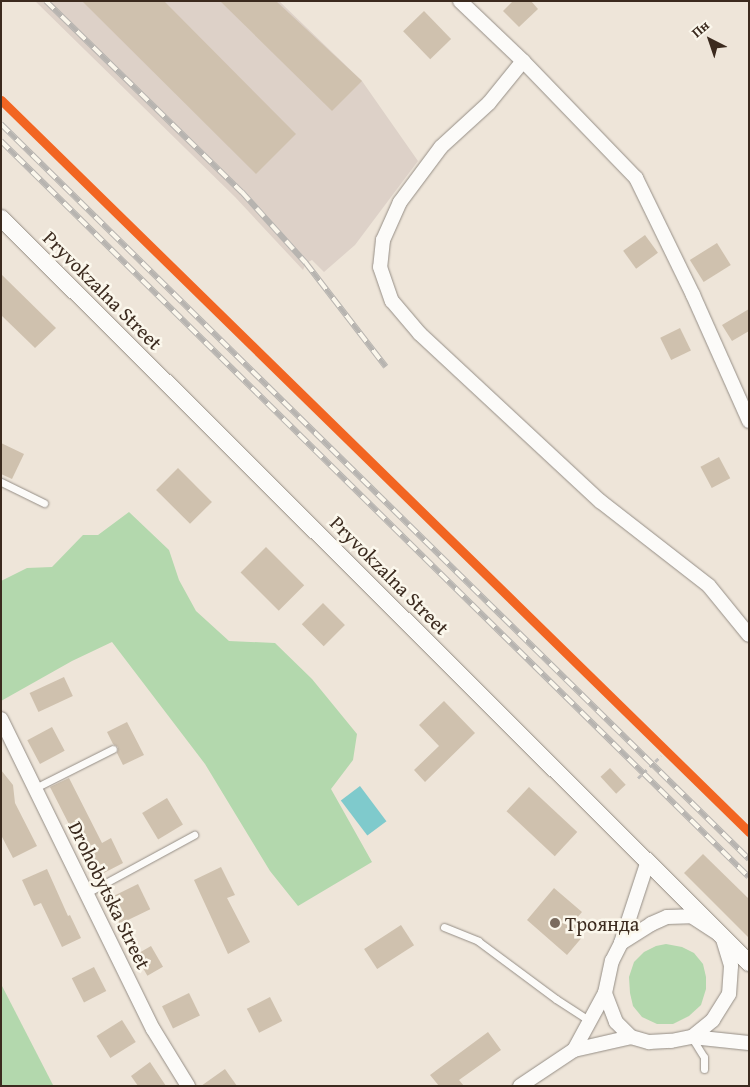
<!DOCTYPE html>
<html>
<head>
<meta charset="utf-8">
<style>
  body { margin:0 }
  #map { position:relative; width:750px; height:1087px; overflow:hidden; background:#eee5d9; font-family:"Gentium Book Plus",serif }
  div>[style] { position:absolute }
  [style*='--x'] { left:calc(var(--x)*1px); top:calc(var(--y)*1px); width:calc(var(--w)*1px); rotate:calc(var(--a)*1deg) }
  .industrial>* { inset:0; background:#ddd1c8 }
  .green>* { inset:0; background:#b3d8ad }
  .water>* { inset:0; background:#7fcacc; transform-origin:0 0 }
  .building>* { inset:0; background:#cfc1ae; transform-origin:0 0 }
  .path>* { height:3px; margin-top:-1.5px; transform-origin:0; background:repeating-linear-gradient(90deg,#c0bdba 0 4px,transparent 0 8px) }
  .roads { filter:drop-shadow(0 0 1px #958e86) drop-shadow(0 0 1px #958e86) }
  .service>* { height:7px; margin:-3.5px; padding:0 3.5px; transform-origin:3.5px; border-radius:3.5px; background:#fcfbf9 }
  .minor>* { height:14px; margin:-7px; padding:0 7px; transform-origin:7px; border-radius:7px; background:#fcfbf9 }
  .tertiary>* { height:16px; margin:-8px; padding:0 8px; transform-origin:8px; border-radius:8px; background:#fcfbf9 }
  .rail>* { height:5.5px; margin-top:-2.75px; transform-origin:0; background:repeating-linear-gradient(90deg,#fbf7ec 0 11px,#b7b4b0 0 22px); box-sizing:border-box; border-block:1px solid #b7b4b0 }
  .rail-1>* { height:9px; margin:-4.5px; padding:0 4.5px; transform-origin:4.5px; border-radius:4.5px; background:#f26522 }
  .dots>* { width:14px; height:14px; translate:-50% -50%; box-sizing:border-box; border:2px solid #fbf7ec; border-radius:50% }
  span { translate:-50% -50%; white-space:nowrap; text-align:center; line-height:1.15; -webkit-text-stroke:5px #fbf7ec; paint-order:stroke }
  .street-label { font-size:20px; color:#3b2a1e }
  .poi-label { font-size:20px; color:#3b2a1e }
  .left { translate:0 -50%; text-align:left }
  .frame { position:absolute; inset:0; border:2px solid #3b2a1e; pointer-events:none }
  .north { position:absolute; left:685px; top:15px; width:50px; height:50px; -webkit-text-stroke:4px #fbf7ec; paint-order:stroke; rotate:319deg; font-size:14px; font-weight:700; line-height:20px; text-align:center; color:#3b2a1e }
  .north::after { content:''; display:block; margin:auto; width:18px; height:22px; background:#3b2a1e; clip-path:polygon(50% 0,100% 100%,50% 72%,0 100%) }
</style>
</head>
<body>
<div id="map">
  <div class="industrial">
    <div style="clip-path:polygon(35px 1px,279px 1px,362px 81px,418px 161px,355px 245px,324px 272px,312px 260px,306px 263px,303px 270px,235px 197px)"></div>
  </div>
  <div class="green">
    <div style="clip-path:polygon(129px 512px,169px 550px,179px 580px,196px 611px,229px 641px,275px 643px,312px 679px,357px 734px,353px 760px,331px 789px,372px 862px,298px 906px,270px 871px,205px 764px,112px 642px,72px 661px,1px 701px,1px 581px,27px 568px,52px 567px,83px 535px,98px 535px)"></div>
    <div style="clip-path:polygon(666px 944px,682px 947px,694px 953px,703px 964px,706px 977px,706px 989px,701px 1005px,689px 1016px,673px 1024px,657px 1024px,642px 1017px,633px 1006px,630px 993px,629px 977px,634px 962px,644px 952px,656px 946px)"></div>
    <div style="clip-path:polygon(1px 984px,53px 1085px,51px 1086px,1px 1086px)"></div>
  </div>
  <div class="water">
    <div style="left:360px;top:786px;width:44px;height:24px;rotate:53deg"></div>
  </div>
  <div class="building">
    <div style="clip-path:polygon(82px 1px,164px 1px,296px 134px,256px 174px)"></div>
    <div style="clip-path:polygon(220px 1px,276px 1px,362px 81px,332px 111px)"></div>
    <div style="clip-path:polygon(513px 1px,531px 1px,538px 9px,519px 27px,503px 11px)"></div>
    <div style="left:424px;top:11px;width:39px;height:29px;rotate:46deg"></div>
    <div style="left:645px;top:235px;width:22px;height:27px;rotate:54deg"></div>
    <div style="left:717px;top:243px;width:26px;height:32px;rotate:58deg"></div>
    <div style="clip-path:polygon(1px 274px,56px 328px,35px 348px,1px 315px)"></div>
    <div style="clip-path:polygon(749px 309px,749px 331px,732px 341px,722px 325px)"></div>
    <div style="left:680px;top:328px;width:25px;height:22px;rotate:64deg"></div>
    <div style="clip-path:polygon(1px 443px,24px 454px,12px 479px,1px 474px)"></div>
    <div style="left:719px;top:457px;width:24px;height:21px;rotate:62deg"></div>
    <div style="left:178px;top:468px;width:48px;height:31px;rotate:45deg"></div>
    <div style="left:266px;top:547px;width:54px;height:36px;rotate:45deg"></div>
    <div style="left:323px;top:603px;width:31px;height:30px;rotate:45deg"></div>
    <div style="left:64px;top:677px;width:21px;height:38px;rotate:65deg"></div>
    <div style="clip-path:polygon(444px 701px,475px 733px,425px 782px,414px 770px,439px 746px,419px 725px)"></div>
    <div style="clip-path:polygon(127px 722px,144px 755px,123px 765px,117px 753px,118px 747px,113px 744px,107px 732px)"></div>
    <div style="left:52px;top:727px;width:27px;height:28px;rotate:62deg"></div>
    <div style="left:610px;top:768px;width:23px;height:13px;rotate:47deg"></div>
    <div style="clip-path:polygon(1px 770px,13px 785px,15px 803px,37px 846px,13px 858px,1px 835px)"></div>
    <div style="clip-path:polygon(69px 778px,102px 843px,111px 838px,123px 863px,96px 877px,50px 787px)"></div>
    <div style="left:529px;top:787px;width:66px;height:33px;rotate:43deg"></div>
    <div style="left:167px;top:798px;width:31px;height:29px;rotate:59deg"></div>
    <div style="clip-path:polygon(703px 854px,749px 899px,749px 938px,684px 873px)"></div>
    <div style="clip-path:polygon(221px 867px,235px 895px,227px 898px,250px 942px,228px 954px,194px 880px)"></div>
    <div style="clip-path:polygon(47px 869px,68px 916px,70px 915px,81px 938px,62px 947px,41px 903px,34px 906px,22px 880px)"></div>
    <div style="left:138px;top:884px;width:28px;height:34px;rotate:64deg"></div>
    <div style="clip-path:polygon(554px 888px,582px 912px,576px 919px,583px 925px,579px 930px,584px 935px,567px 955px,527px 920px)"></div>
    <div style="left:401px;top:925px;width:24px;height:44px;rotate:57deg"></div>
    <div style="left:151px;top:946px;width:24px;height:18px;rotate:60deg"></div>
    <div style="left:94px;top:967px;width:27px;height:25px;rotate:63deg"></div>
    <div style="left:189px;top:993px;width:25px;height:30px;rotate:64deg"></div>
    <div style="left:270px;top:997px;width:27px;height:26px;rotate:63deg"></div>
    <div style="left:122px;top:1020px;width:26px;height:30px;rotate:58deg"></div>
    <div style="clip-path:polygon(488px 1032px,501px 1050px,459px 1080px,464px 1086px,439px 1086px,430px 1075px)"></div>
    <div style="clip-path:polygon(150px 1062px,166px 1086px,138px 1086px,131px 1076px)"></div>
    <div style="clip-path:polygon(225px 1069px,237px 1086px,201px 1086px)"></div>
  </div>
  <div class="path">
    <div style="--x:638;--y:778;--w:32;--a:-44"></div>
    <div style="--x:748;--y:885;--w:1;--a:0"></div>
  </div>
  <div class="roads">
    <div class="service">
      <div style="--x:1;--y:482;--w:48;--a:26"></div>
      <div style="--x:35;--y:788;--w:87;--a:-26.6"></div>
      <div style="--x:87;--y:893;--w:122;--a:-28.5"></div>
      <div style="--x:444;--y:927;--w:37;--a:22"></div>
      <div style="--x:478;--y:941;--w:97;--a:36.6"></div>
      <div style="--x:556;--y:999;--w:40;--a:32.9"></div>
      <div style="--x:692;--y:1038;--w:22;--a:58"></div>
      <div style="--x:704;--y:1057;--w:12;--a:90"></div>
    </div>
    <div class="minor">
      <div style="--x:460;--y:1;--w:87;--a:43.6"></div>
      <div style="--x:523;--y:61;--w:163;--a:46"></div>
      <div style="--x:636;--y:178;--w:130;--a:64"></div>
      <div style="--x:693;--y:295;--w:138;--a:66"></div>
      <div style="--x:523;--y:61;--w:54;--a:129"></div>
      <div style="--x:489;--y:103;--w:65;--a:137.5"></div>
      <div style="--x:441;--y:147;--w:69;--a:126.7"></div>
      <div style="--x:400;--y:202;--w:42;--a:114.1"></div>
      <div style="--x:383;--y:240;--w:27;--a:96"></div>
      <div style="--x:380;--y:267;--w:36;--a:71"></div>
      <div style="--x:392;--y:301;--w:43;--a:49.7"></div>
      <div style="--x:420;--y:334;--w:246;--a:42.9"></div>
      <div style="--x:600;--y:501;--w:138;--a:37.9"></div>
      <div style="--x:709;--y:586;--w:63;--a:50.8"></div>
      <div style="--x:1;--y:719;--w:345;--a:63.9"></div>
      <div style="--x:153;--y:1029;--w:67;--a:58.4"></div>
      <div style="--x:621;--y:943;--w:86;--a:-71.8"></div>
      <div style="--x:631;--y:1037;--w:21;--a:-135"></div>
      <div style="--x:616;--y:1022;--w:31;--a:-111"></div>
      <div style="--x:605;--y:993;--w:33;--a:-78"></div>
      <div style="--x:612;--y:961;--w:20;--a:-63"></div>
      <div style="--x:621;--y:943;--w:36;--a:-32"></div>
      <div style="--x:651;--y:924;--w:17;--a:-24"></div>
      <div style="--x:667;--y:917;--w:24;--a:-2"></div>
      <div style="--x:691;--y:916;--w:37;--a:33"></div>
      <div style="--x:722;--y:936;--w:31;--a:73"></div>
      <div style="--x:731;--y:966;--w:28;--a:94"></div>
      <div style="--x:729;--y:994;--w:31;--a:122"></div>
      <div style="--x:713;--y:1020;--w:27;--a:141"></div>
      <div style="--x:574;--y:1050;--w:58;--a:-12.8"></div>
      <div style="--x:631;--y:1037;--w:19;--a:16"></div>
      <div style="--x:649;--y:1042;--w:22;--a:-3"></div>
      <div style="--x:671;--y:1041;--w:21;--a:-11"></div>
      <div style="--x:692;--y:1037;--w:57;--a:6"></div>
      <div style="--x:520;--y:1086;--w:65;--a:-33.7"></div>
      <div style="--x:574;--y:1050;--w:65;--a:-61.5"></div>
    </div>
    <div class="tertiary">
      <div style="--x:1;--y:218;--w:1056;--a:44.88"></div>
    </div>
  </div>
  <div class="rail">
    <div style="--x:46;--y:1;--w:274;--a:44.3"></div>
    <div style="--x:242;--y:192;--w:96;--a:48"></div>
    <div style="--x:306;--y:263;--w:131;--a:52.4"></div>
    <div style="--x:1;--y:124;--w:1049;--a:44.5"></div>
    <div style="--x:1;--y:141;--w:1049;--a:44.54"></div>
  </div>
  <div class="rail-1">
    <div style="--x:1;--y:100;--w:1047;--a:44.38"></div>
  </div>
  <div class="dots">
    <div style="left:555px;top:923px;background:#7a6b5f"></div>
  </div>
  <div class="street-label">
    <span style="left:103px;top:290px;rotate:45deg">Pryvokzalna Street</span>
    <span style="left:390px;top:575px;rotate:45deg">Pryvokzalna Street</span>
    <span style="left:110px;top:895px;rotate:64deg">Drohobytska Street</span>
  </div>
  <div class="poi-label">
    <span class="left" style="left:565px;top:923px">Троянда</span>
  </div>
  <div class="frame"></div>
  <div class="north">Пн</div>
</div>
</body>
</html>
